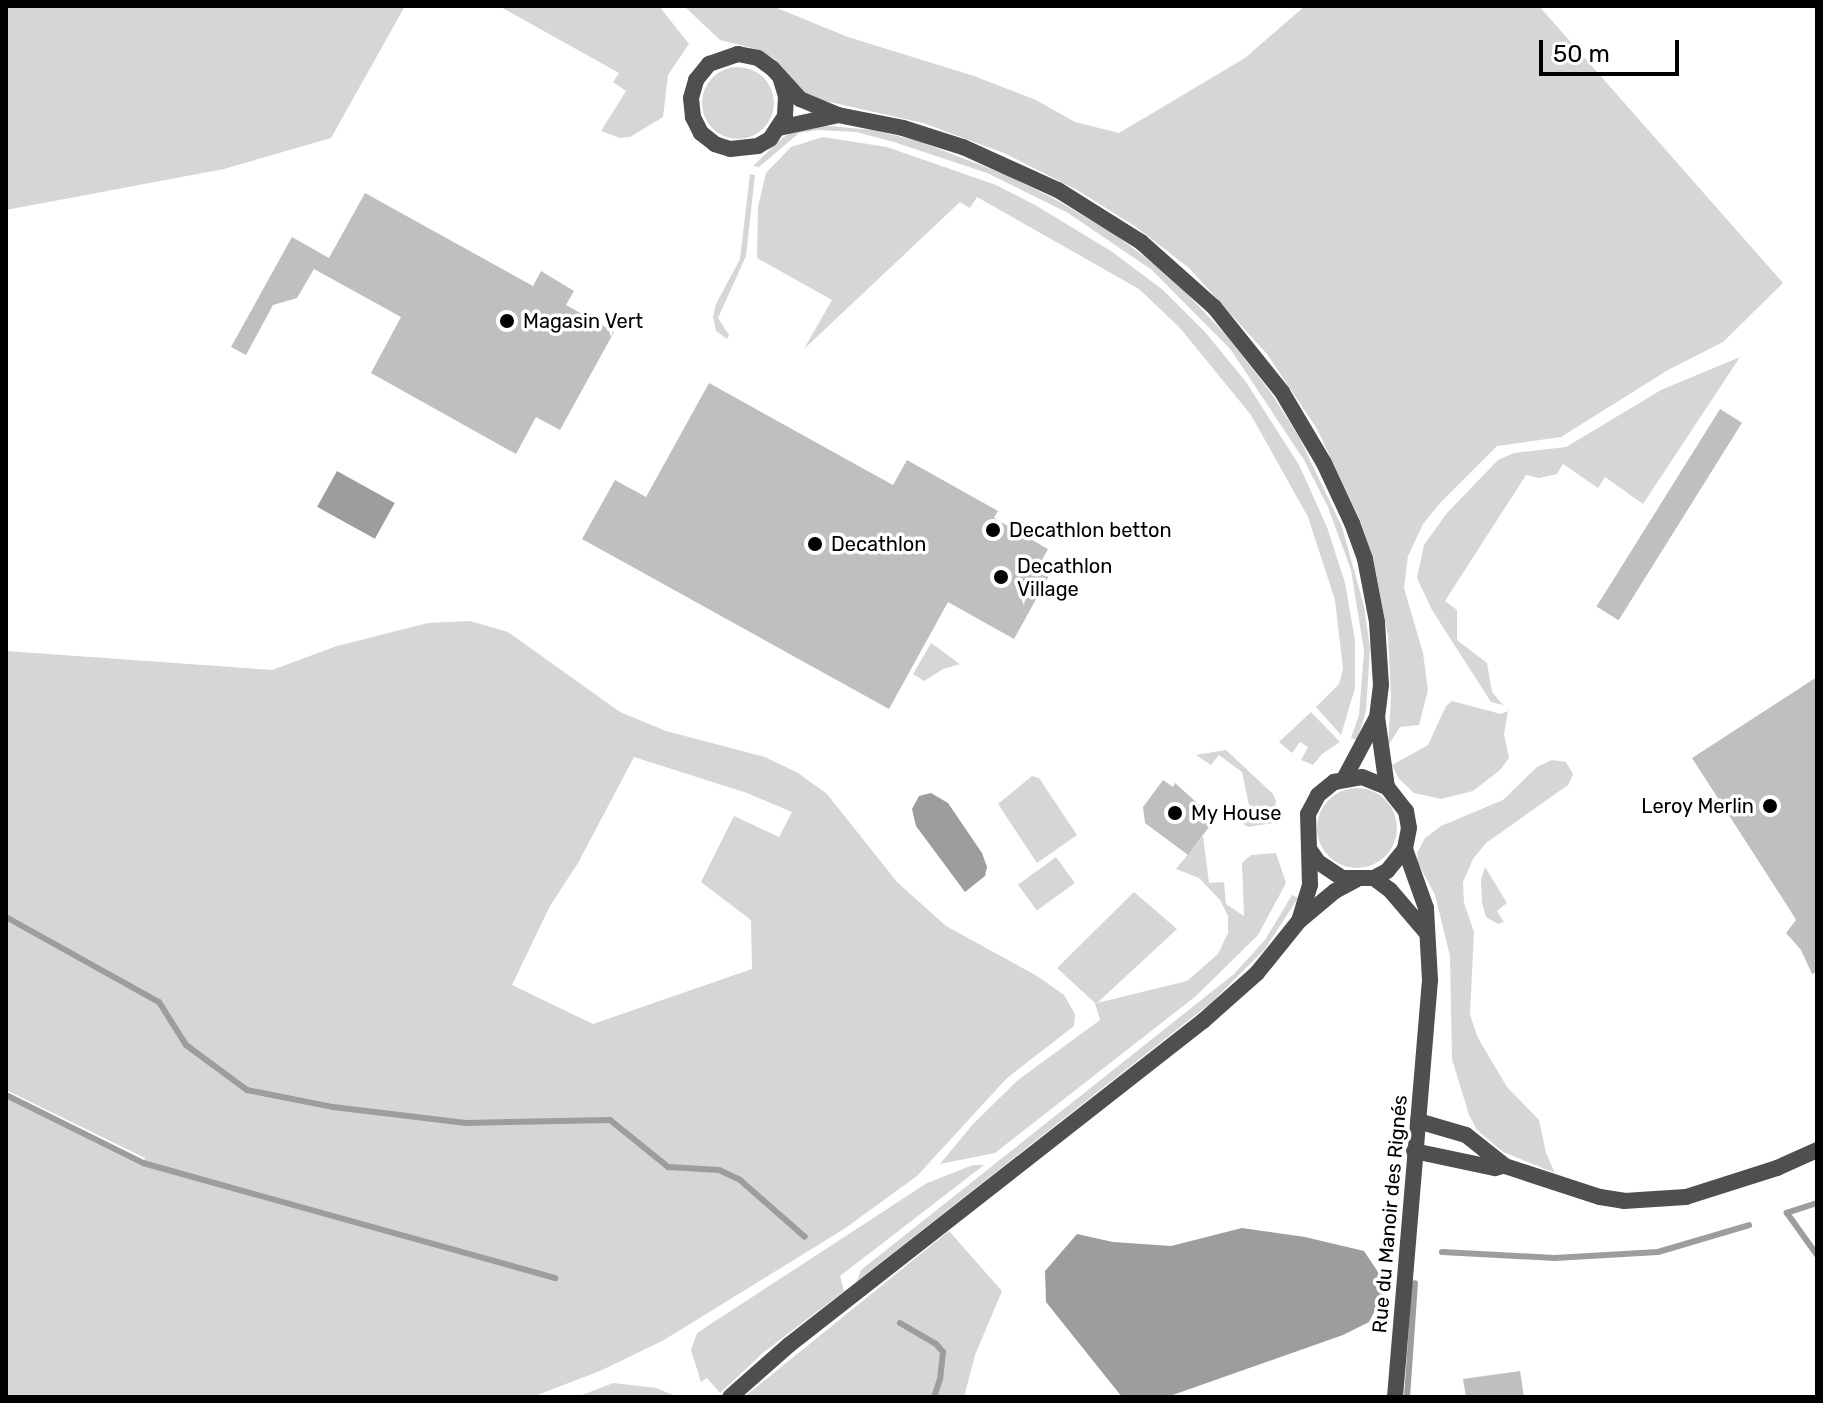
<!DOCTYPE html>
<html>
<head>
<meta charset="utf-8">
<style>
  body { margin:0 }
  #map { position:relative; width:1823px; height:1403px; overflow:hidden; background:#fff; font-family:Rubik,sans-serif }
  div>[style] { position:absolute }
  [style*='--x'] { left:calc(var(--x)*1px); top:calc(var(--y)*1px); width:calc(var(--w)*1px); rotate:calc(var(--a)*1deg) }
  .green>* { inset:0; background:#d6d6d6; transform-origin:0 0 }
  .round { border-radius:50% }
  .water>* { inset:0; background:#9d9d9d; transform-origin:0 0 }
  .stream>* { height:6px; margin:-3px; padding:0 3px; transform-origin:3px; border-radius:3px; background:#9d9d9d }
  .building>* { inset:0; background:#bfbfbf; transform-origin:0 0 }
  .street>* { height:16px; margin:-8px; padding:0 8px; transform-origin:8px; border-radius:8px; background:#4f4f4f }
  .dots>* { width:22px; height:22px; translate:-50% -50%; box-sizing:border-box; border:4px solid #fff; border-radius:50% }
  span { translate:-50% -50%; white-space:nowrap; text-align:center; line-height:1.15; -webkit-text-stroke:7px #fff; paint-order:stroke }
  .poi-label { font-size:20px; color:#000 }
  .left { translate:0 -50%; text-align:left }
  .right { translate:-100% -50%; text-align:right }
  .street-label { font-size:20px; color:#000 }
  .frame { position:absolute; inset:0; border:8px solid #000; pointer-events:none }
  .scale { position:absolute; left:1539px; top:40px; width:140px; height:36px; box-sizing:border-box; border:4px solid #000; border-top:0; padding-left:10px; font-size:24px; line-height:28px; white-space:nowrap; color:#000; -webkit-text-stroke:6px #fff; paint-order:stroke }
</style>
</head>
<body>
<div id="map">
  <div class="green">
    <div style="clip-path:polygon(6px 6px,405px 6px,331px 138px,224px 169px,6px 210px)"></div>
    <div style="clip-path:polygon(499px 6px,659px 6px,689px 44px,668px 75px,663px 117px,630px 137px,620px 138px,601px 131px,626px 91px,613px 82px,619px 73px)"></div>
    <div style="clip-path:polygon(684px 6px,772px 6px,848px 37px,974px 76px,1036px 100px,1075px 122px,1119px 133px,1245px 58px,1305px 6px,1539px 6px,1783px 283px,1723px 342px,1668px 370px,1561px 437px,1497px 446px,1441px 502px,1423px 524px,1408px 556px,1404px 588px,1423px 653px,1428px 690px,1419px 725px,1400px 727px,1388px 746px,1391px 697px,1388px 636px,1373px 557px,1360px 520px,1317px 429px,1267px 354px,1189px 268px,1136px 227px,1077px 190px,1004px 153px,923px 123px,812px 98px,798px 88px,775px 59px,752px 48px,720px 40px)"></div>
    <div class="round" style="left:702px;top:67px;width:72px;height:72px"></div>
    <div style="clip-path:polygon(818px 125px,873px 130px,918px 141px,1004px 174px,1051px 197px,1114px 234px,1169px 275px,1227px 336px,1271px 393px,1299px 437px,1342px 527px,1364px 606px,1370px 648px,1366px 711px,1357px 740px,1351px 738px,1359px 715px,1364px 651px,1351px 570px,1328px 507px,1304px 460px,1231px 350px,1152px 270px,1068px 213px,987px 173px,894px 142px,856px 132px,818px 130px,799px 133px,759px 167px,753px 166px,782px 138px,798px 129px)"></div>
    <div style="clip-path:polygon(823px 137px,887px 147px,996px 185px,1035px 205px,1111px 251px,1163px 290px,1205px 332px,1246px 382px,1299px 465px,1327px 527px,1345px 583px,1355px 640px,1355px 688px,1341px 735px,1316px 707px,1339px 684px,1343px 669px,1335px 600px,1308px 517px,1251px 415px,1180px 328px,1139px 289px,977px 197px,970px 208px,960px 202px,804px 349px,832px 300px,757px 258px,758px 207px,766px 173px,791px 147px)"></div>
    <div style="clip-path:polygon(750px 174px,755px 175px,746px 256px,718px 318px,729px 335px,727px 339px,716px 331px,713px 317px,716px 304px,740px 259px)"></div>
    <div style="clip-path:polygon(1740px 357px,1643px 504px,1605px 477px,1598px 488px,1563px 464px,1557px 474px,1539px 478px,1526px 475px,1445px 601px,1457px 610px,1457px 640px,1487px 663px,1492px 692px,1503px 705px,1491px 702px,1432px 610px,1417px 578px,1424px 545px,1447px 513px,1498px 460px,1514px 453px,1566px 447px,1661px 390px)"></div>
    <div style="clip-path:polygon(evenodd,470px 621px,508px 632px,620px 712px,666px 731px,765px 757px,798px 773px,827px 794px,897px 882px,946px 926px,1037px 976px,1064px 995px,1075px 1014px,1074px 1026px,1007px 1078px,917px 1176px,844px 1229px,664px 1340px,600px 1371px,532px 1397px,6px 1397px,6px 1098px,142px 1166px,145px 1158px,6px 1090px,6px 651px,272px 670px,337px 646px,428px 623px,470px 621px,634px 757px,747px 793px,792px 812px,779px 837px,734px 816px,701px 882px,751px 920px,752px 969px,593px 1024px,512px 985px,550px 906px,578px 863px,634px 757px)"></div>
    <div style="clip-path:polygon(931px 643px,960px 664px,943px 669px,924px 681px,913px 674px)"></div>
    <div style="clip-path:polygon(1452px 701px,1501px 714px,1508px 711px,1504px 734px,1509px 758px,1500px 770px,1473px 791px,1441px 799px,1414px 793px,1399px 779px,1392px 765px,1428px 745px,1446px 706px)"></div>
    <div style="clip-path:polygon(1311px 712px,1340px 742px,1322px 754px,1313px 765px,1301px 760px,1308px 747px,1300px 742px,1292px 753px,1279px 742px)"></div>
    <div style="clip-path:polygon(1226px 750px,1273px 794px,1276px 801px,1273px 823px,1248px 827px,1242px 823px,1235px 813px,1250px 810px,1242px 772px,1219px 755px,1211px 765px,1196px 755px)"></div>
    <div style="clip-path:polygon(1552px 760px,1566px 762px,1573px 774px,1568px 785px,1486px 843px,1473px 859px,1463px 882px,1464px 903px,1474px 932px,1470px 1015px,1478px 1038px,1507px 1087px,1539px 1120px,1546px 1153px,1555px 1173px,1503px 1152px,1477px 1130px,1469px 1115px,1452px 1059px,1450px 956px,1435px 895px,1418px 863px,1417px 853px,1425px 838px,1441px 826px,1503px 800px,1537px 767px)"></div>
    <div style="clip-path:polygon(1032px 776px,1039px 778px,1077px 835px,1037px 863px,998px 804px)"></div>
    <div class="round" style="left:1317px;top:788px;width:80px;height:80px"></div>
    <div style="clip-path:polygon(1203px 836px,1209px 883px,1224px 882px,1226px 904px,1244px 916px,1242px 863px,1251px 855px,1276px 853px,1286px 883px,1258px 935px,1196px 996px,995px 1153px,940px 1164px,973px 1124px,1018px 1080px,1100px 1020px,1095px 1003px,1057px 968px,1134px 892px,1177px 929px,1097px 1003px,1187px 981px,1218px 954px,1228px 933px,1228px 916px,1220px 900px,1199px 878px,1176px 869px)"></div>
    <div style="left:1056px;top:857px;width:32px;height:47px;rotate:54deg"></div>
    <div style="clip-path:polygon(1485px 867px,1507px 903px,1497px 911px,1504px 922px,1498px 924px,1486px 917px,1482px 903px,1481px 880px)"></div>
    <div style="clip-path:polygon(1292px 895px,1298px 898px,1265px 949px,1212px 1002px,857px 1281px,861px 1270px,1234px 974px,1265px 940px)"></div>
    <div style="clip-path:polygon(973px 1165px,984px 1165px,840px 1276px,844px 1291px,764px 1352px,720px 1393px,707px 1378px,701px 1382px,691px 1350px,697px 1333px,927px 1183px)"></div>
    <div style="clip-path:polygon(949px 1231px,1002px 1291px,975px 1355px,964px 1397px,744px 1397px)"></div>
    <div style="clip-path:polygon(613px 1383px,656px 1388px,678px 1397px,577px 1397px)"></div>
  </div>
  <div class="water">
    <div style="left:337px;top:471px;width:66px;height:41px;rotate:29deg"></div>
    <div style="clip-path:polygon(931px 793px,948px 803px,982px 853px,987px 867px,985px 876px,965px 892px,916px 826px,912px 809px,919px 796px)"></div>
    <div style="clip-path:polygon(1242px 1228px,1305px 1237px,1364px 1251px,1378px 1272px,1383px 1295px,1369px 1322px,1343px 1335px,1167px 1397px,1122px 1397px,1046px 1302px,1045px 1271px,1077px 1234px,1113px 1242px,1171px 1246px)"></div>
  </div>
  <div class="stream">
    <div style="--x:6;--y:917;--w:175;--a:29.1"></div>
    <div style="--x:159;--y:1002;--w:51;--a:57.9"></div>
    <div style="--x:186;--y:1045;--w:76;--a:36.4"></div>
    <div style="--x:247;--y:1090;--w:88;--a:11.2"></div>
    <div style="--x:333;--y:1107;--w:134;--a:6.9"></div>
    <div style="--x:466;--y:1123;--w:144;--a:-1.2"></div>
    <div style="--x:610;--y:1120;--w:75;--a:39"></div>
    <div style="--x:668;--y:1167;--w:51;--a:3.4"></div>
    <div style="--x:719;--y:1170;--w:23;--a:25"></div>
    <div style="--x:740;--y:1180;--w:86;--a:41.2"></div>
    <div style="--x:6;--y:1095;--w:153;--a:26.4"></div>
    <div style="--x:143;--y:1163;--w:428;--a:15.6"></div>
    <div style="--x:1817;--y:1203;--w:32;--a:162"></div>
    <div style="--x:1787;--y:1213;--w:52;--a:54.5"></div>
    <div style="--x:1442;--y:1252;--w:113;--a:3"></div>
    <div style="--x:1555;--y:1258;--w:103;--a:-3.3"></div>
    <div style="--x:1658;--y:1252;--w:95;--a:-16.5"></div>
    <div style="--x:900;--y:1323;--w:42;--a:30.3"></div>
    <div style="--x:936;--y:1344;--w:11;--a:49"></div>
    <div style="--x:943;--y:1352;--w:27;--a:96"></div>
    <div style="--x:940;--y:1379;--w:19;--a:108"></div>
    <div style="--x:1407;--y:1397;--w:114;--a:-86"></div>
  </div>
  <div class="building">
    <div style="clip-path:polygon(365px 193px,533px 286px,541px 271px,574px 291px,566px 305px,614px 332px,560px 430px,536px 417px,516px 454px,371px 373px,401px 317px,314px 269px,297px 298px,273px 305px,246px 355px,231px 347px,292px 237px,329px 258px)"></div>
    <div style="clip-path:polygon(709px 383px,893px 485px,907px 460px,998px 511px,994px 518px,1048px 549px,1038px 567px,1050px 574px,1014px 639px,948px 602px,889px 709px,582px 539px,615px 480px,646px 497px)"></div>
    <div style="left:1720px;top:409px;width:26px;height:233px;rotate:32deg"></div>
    <div style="clip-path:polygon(1817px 677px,1817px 972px,1812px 974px,1801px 950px,1786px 933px,1796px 920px,1790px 910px,1692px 758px)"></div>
    <div style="clip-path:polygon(1163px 780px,1173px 787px,1175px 783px,1215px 819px,1188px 855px,1145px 823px,1143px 807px)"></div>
    <div style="clip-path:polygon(1520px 1371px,1524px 1397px,1466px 1397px,1463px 1379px)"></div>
  </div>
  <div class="street">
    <div style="--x:781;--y:80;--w:17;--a:73"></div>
    <div style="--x:786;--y:96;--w:20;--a:93"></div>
    <div style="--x:785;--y:116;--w:27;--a:123"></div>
    <div style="--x:770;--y:139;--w:14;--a:150"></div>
    <div style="--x:758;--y:146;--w:28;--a:174"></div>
    <div style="--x:730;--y:149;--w:16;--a:-162"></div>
    <div style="--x:715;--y:144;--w:18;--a:-142"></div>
    <div style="--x:701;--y:133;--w:18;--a:-117"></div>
    <div style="--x:693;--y:117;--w:19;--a:-96"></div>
    <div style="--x:691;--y:98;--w:19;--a:-74"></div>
    <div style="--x:696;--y:80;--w:21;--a:-51"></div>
    <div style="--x:709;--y:64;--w:31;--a:-19"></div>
    <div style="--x:738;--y:54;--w:20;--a:11"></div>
    <div style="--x:758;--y:58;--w:17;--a:36"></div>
    <div style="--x:772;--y:68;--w:42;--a:47.9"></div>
    <div style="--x:800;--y:99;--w:41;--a:22.8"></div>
    <div style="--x:838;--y:115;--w:66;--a:11.3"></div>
    <div style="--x:903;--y:128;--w:63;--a:17.6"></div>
    <div style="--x:963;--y:147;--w:104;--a:24.4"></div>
    <div style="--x:1058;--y:190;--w:98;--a:32.1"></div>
    <div style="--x:1141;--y:242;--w:98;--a:41.7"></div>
    <div style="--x:1214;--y:307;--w:109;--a:51.3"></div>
    <div style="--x:1282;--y:392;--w:82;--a:59.4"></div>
    <div style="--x:1324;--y:463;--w:66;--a:65"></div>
    <div style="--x:1352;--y:523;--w:38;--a:70"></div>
    <div style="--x:1365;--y:559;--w:64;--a:79.2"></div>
    <div style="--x:1377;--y:622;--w:63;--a:86.4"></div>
    <div style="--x:1381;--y:685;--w:32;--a:97"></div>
    <div style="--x:1377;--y:717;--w:71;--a:81.9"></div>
    <div style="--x:779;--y:128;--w:60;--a:-12.4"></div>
    <div style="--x:1344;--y:779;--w:70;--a:-62"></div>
    <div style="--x:1374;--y:878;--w:20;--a:37"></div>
    <div style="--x:1390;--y:890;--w:54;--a:49.5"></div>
    <div style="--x:1299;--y:921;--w:38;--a:-73"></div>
    <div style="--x:1310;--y:885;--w:71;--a:-91.6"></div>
    <div style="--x:1308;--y:814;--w:21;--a:-62"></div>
    <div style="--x:1318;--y:795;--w:21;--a:-39"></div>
    <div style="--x:1334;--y:782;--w:28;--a:-10"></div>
    <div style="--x:1362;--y:777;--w:27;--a:22"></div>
    <div style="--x:1387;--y:787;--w:31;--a:52"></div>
    <div style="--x:1406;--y:811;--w:17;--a:80"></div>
    <div style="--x:1409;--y:828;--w:21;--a:101"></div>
    <div style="--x:1405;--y:849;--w:28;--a:129"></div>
    <div style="--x:1387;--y:871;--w:15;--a:152"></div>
    <div style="--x:1374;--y:878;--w:32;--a:180"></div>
    <div style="--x:1342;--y:878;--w:29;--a:-146"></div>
    <div style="--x:1318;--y:862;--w:14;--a:-124"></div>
    <div style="--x:1418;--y:1121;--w:50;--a:16.3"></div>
    <div style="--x:1466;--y:1135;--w:50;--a:38.5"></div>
    <div style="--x:1505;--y:1166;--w:100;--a:18.1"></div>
    <div style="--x:1600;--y:1197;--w:24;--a:9"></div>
    <div style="--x:1624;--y:1201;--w:62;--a:-3.7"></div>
    <div style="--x:1686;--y:1197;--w:96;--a:-17.7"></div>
    <div style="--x:1777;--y:1168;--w:44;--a:-24.2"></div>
    <div style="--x:1414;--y:1151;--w:83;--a:11.9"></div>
    <div style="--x:1495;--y:1168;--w:8;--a:-14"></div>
    <div style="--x:730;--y:1397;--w:79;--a:-41.4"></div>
    <div style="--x:789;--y:1345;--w:526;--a:-38.05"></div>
    <div style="--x:1203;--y:1021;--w:72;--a:-41.6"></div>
    <div style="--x:1257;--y:973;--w:67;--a:-51.1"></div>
    <div style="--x:1299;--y:921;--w:47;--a:-39.8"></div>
    <div style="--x:1335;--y:891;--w:24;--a:-28"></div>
    <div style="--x:1395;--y:1397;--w:418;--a:-85.2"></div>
    <div style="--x:1430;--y:980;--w:72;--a:-93.2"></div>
    <div style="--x:1426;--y:908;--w:63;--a:-109.6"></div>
  </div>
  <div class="dots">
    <div style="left:507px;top:321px;background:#000"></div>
    <div style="left:993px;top:530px;background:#000"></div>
    <div style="left:815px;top:544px;background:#000"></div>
    <div style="left:1001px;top:577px;background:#000"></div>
    <div style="left:1770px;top:806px;background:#000"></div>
    <div style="left:1175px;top:813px;background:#000"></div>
  </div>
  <div class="poi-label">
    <span class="left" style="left:523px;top:321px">Magasin Vert</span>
    <span class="left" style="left:1009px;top:530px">Decathlon betton</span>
    <span class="left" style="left:831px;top:544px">Decathlon</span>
    <span class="left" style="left:1017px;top:578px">Decathlon<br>Village</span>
    <span class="right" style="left:1754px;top:806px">Leroy Merlin</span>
    <span class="left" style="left:1191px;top:813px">My House</span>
  </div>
  <div class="street-label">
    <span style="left:1390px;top:1214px;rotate:-85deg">Rue du Manoir des Rignés</span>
  </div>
  <div class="frame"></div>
  <div class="scale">50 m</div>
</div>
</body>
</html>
